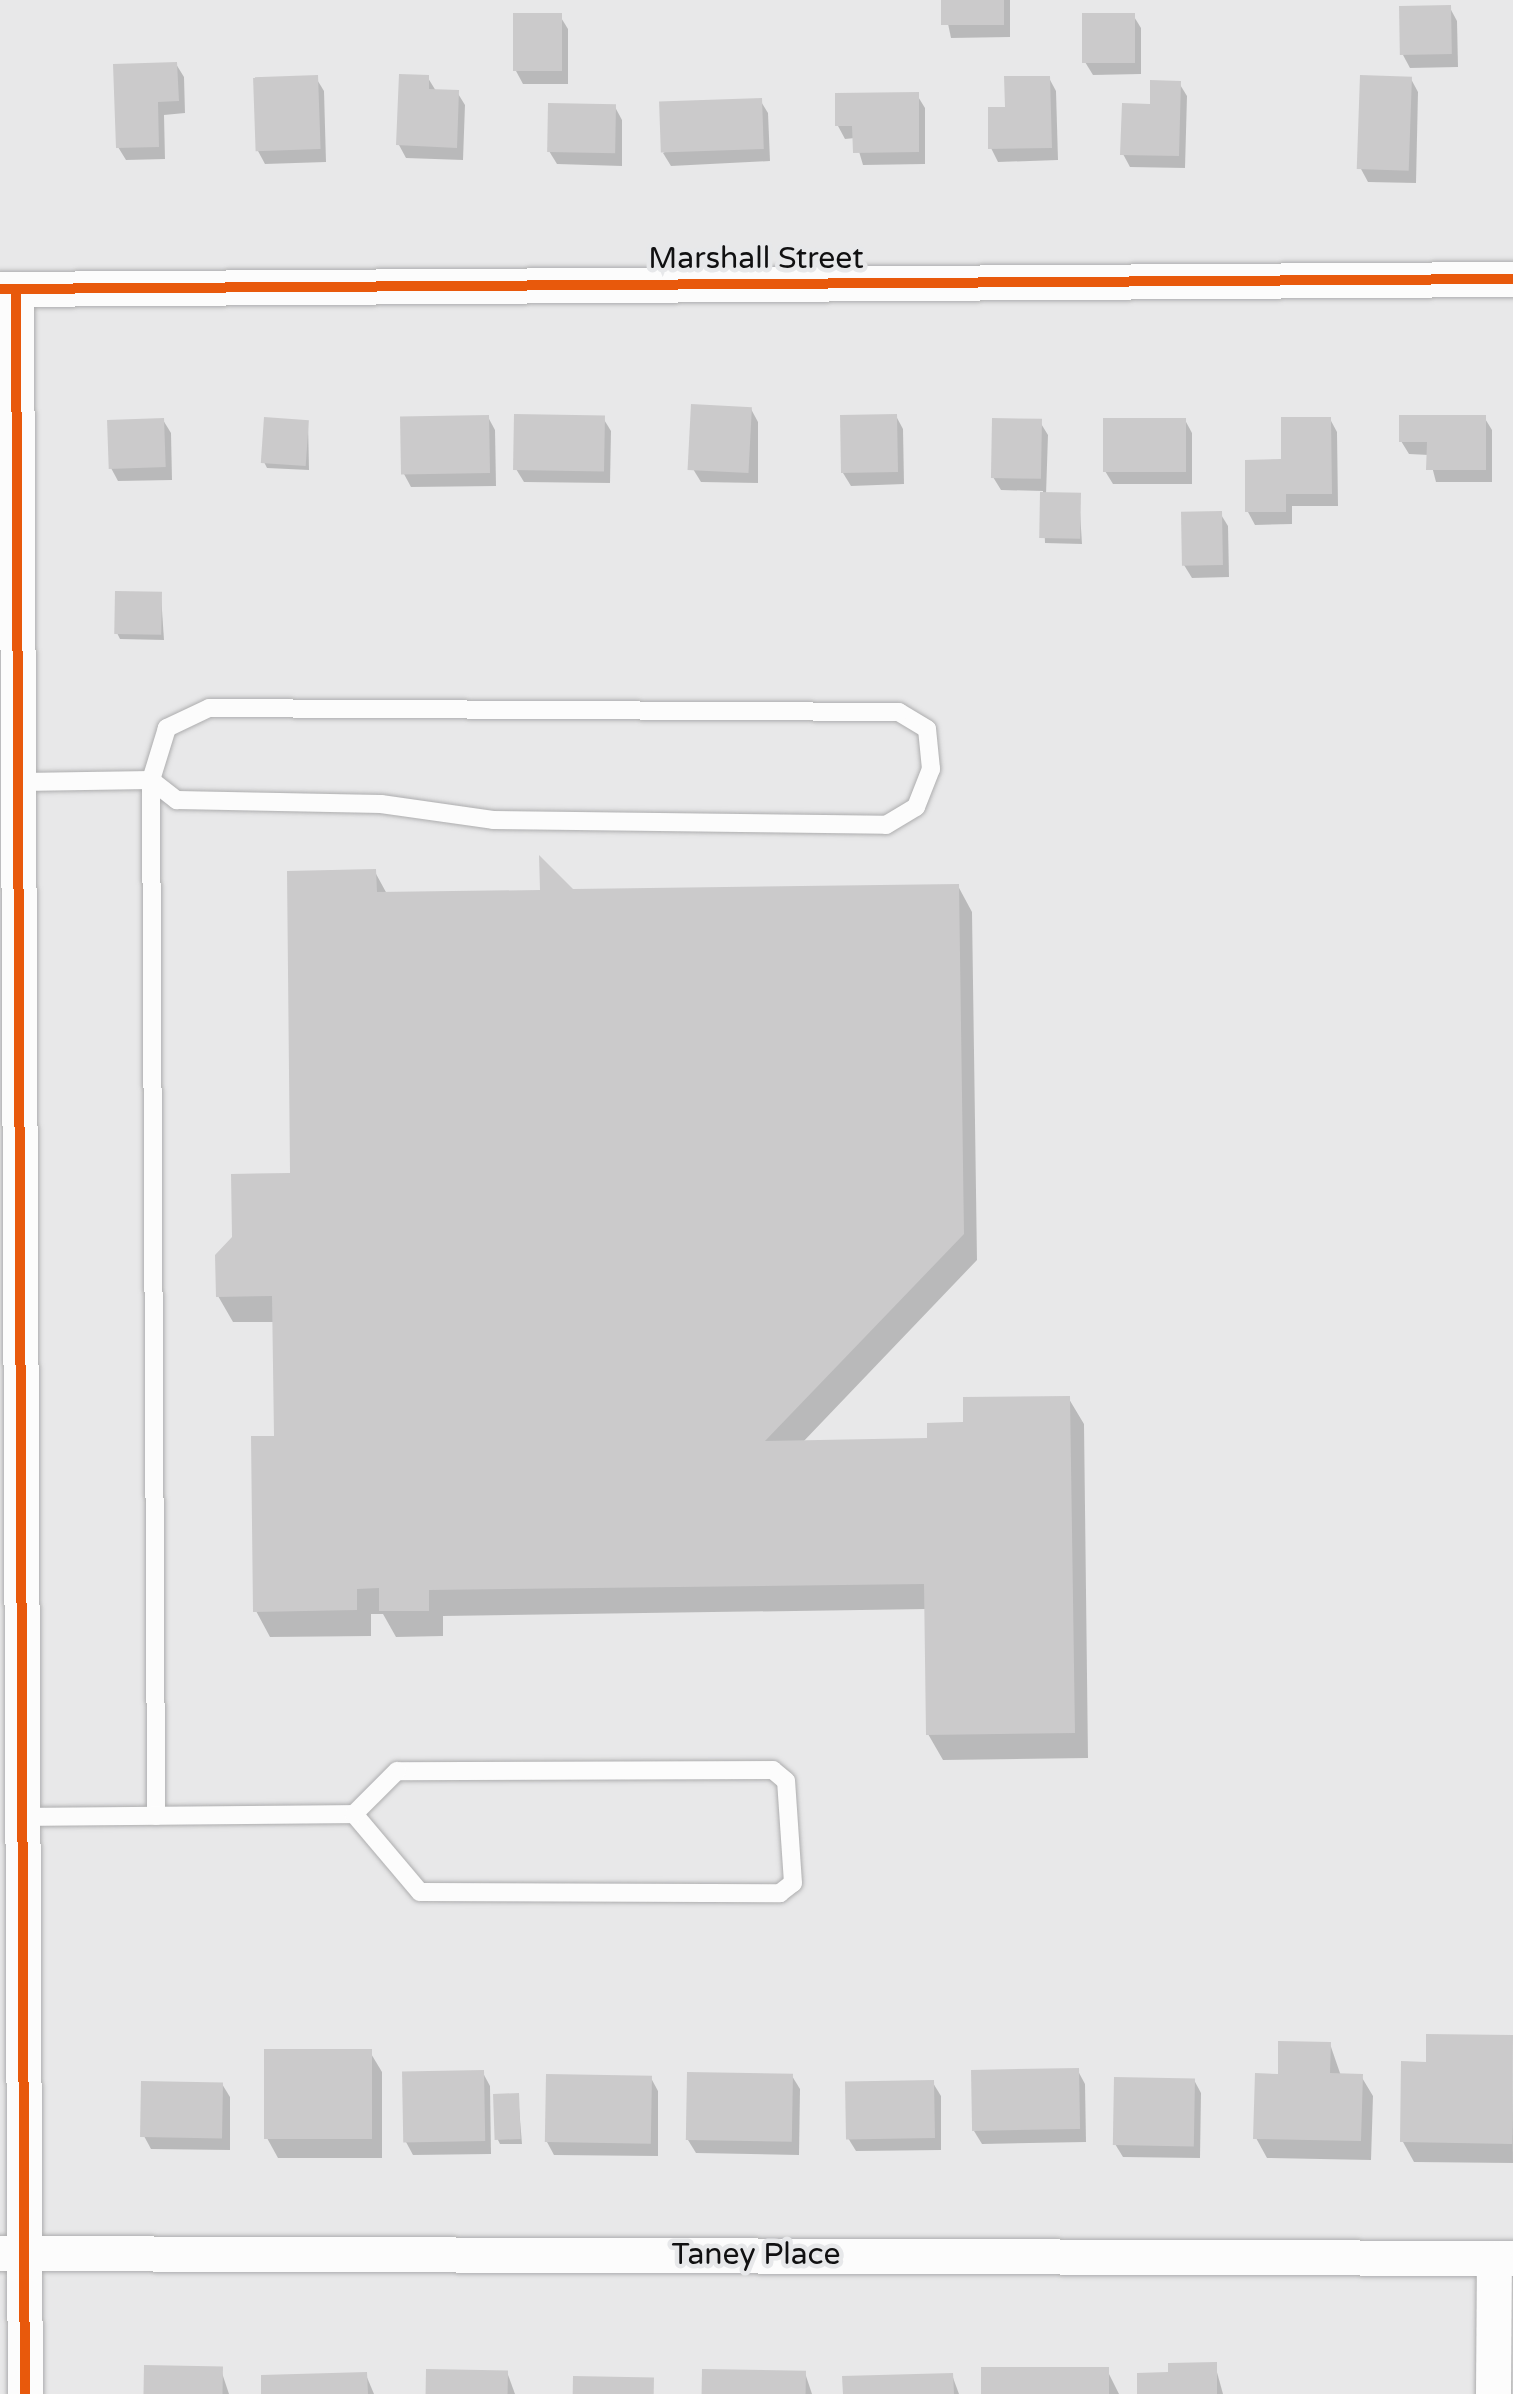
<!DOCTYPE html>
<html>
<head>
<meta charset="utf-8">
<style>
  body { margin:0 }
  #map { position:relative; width:1513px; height:2394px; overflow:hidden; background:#e8e8e9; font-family:"Varela Round",sans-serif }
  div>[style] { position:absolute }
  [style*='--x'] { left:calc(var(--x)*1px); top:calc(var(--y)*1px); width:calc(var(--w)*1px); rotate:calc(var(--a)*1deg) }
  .shadow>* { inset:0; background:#0003 }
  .building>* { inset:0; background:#cbcacb; transform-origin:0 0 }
  .roads { filter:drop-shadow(0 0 2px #adadae) drop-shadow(0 0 2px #adadae) }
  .lane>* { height:18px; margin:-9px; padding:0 9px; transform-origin:9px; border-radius:9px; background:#fcfcfc }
  .street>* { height:35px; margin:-17.5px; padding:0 17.5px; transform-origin:17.5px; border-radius:17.5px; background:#fcfcfc }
  .cycleway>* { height:10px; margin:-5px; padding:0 5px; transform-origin:5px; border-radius:5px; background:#e8590c }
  span { translate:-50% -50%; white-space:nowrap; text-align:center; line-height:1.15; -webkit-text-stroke:9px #e7e8ea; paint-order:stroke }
  .street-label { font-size:30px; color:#101011 }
</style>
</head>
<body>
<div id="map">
  <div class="shadow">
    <div style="clip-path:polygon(943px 0,1010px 0,1010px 37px,951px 38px)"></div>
    <div style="clip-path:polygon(1450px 8px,1457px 21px,1458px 67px,1410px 68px,1403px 55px)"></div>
    <div style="clip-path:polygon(1133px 15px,1141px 28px,1141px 74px,1093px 75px,1085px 62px)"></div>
    <div style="clip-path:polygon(560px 16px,568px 29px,568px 84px,523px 84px,516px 71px)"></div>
    <div style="clip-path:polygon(176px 64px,184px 77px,185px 113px,164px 115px,165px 159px,126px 160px,118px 147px)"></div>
    <div style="clip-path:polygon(316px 78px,324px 91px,326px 162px,265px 164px,258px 151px)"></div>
    <div style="clip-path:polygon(428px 78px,436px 91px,457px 92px,465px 105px,463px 160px,406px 158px,399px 145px)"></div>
    <div style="clip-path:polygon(1049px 78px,1056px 91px,1058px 160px,998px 162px,991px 148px)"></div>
    <div style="clip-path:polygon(1411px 79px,1418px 92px,1416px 183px,1368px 182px,1361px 169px)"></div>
    <div style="clip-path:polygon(1179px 83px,1187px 96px,1185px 168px,1130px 167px,1123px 154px)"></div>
    <div style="clip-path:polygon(917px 95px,925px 108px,925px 164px,863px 165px,855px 138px,845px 139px,838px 126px)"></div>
    <div style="clip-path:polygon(760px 100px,768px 113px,770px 161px,671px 166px,663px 153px)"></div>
    <div style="clip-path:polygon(615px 107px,622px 120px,622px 166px,557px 164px,549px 151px)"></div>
    <div style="clip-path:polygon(751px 409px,758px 422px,758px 483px,701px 482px,693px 469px)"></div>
    <div style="clip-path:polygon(896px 416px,903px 429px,904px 484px,851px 486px,843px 473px)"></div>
    <div style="clip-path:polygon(488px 417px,495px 430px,496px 486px,411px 487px,404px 474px)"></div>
    <div style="clip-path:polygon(1484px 417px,1492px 430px,1492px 482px,1436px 482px,1429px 455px,1409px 454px,1401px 441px)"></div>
    <div style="clip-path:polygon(603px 418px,611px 431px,610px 483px,524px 482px,516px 469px)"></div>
    <div style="clip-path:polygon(1330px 419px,1337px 432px,1338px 506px,1292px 506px,1292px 524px,1255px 525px,1248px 512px,1283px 462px)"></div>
    <div style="clip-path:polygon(163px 420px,171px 433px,172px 480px,118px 481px,111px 468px)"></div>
    <div style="clip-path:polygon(1185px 420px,1192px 433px,1192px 484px,1113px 484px,1105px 471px)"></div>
    <div style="clip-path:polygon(308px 422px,309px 470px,267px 468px,264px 462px)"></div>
    <div style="clip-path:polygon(1040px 422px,1048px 435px,1046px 495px,1079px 496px,1082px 544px,1045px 543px,1043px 491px,1001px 490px,993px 477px)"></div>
    <div style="clip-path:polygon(1220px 513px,1228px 526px,1229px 577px,1192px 578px,1184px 565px)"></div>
    <div style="clip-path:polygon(161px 595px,164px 640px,120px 639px,117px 633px)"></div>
    <div style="clip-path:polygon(375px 872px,387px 894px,958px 886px,972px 912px,977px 1260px,802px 1443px,930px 1441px,966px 1424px,1069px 1399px,1084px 1424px,1088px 1758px,943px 1760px,928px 1734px,927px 1609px,443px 1616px,443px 1636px,396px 1637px,383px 1614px,371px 1614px,371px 1636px,270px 1637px,256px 1611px,276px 1438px,275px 1322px,233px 1322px,218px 1296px,293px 1175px)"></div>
    <div style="clip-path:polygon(1512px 2038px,1513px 2163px,1414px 2162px,1403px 2142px,1428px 2064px)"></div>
    <div style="clip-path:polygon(1330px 2044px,1341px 2076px,1361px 2076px,1373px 2096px,1371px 2160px,1267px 2158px,1256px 2138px,1280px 2076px)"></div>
    <div style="clip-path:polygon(370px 2052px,382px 2072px,382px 2158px,278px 2158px,267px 2138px)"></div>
    <div style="clip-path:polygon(1078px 2071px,1085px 2084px,1086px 2142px,982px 2144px,974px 2131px)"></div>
    <div style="clip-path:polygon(483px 2073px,490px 2086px,491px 2154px,413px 2155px,406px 2142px)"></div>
    <div style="clip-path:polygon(792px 2076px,800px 2089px,799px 2155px,696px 2153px,688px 2140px)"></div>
    <div style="clip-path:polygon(651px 2078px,658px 2091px,658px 2156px,554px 2155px,547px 2142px)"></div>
    <div style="clip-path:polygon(1194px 2080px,1201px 2093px,1200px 2158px,1123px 2157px,1115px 2144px)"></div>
    <div style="clip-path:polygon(933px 2083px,941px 2096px,941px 2150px,856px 2151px,848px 2138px)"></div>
    <div style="clip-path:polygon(222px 2084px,230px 2097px,230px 2150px,151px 2149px,144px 2136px)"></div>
    <div style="clip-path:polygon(518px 2095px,522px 2144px,500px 2144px,497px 2138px)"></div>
    <div style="clip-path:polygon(1215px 2365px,1223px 2394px,1140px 2394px,1171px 2374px)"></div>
    <div style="clip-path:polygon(221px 2370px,229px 2394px,146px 2394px)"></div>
    <div style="clip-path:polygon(1107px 2370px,1119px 2394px,984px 2394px)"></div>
    <div style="clip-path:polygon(507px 2372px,515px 2394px,428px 2394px)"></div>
    <div style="clip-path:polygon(805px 2373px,812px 2394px,704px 2394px)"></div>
    <div style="clip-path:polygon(366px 2375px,374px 2394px,264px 2394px)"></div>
    <div style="clip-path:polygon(952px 2375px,959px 2394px,845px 2394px)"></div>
  </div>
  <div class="building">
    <div style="left:941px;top:0;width:63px;height:25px"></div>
    <div style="left:1451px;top:5px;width:49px;height:52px;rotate:89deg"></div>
    <div style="left:562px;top:13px;width:58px;height:49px;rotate:90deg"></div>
    <div style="left:1082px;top:13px;width:53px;height:50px"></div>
    <div style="clip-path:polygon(177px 62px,179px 101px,158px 102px,159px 147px,116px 148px,113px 64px)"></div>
    <div style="clip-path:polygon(399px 74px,429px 75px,429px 89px,459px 90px,457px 148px,396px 145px)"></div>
    <div style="left:318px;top:75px;width:74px;height:65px;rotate:88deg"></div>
    <div style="left:1360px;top:75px;width:52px;height:94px;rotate:2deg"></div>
    <div style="clip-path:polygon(1004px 76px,1050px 76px,1052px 148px,988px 149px,988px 107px,1005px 107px)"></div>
    <div style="clip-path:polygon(1150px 80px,1181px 81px,1179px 156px,1120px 155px,1122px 103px,1150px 104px)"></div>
    <div style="clip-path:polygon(919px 92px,919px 152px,853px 153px,852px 126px,835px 126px,835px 93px)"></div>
    <div style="left:762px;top:98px;width:51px;height:103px;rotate:88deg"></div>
    <div style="left:548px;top:103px;width:68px;height:49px;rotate:1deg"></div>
    <div style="left:691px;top:404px;width:61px;height:66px;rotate:3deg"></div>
    <div style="left:514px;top:414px;width:91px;height:56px;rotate:1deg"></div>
    <div style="left:897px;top:414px;width:58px;height:57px;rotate:89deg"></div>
    <div style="left:489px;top:415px;width:58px;height:89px;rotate:89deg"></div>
    <div style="clip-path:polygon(1399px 415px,1486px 415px,1486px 470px,1426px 470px,1427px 442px,1399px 442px)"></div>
    <div style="left:264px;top:417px;width:45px;height:46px;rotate:4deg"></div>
    <div style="clip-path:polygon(1281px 417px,1331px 417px,1332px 494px,1286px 494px,1286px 512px,1245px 512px,1245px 460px,1281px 459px)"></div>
    <div style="left:164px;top:418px;width:49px;height:57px;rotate:88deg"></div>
    <div style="left:992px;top:418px;width:50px;height:60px;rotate:1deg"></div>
    <div style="left:1103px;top:418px;width:83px;height:54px"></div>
    <div style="left:1040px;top:492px;width:41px;height:46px;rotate:1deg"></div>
    <div style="left:1222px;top:511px;width:54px;height:41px;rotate:89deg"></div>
    <div style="left:115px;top:591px;width:47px;height:43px;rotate:1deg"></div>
    <div style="clip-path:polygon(539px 855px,573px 889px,959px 884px,964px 1234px,765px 1441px,927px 1438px,927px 1423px,963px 1422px,963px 1397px,1070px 1396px,1075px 1733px,926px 1735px,924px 1584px,429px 1590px,429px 1611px,379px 1611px,379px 1588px,357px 1589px,357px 1610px,253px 1612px,251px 1436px,274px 1436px,272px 1296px,216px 1297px,215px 1255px,232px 1237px,231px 1174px,290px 1173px,287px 871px,376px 869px,377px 892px,540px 890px)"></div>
    <div style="clip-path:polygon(1426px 2034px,1513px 2035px,1512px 2144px,1400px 2142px,1401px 2061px,1426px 2062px)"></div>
    <div style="clip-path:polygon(1278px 2041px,1331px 2042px,1330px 2073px,1363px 2074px,1361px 2141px,1253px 2139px,1255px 2073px,1278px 2074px)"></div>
    <div style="left:372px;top:2049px;width:90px;height:108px;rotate:90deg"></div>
    <div style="left:1079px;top:2068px;width:61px;height:108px;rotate:89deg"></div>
    <div style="left:484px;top:2070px;width:71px;height:82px;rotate:89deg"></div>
    <div style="left:687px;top:2072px;width:106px;height:68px;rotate:1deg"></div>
    <div style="left:546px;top:2074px;width:106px;height:68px;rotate:1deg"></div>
    <div style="left:1114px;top:2077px;width:81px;height:68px;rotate:1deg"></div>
    <div style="left:934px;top:2080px;width:58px;height:89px;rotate:89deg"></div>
    <div style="left:141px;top:2081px;width:82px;height:56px;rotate:1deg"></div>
    <div style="left:519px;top:2093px;width:46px;height:26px;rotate:88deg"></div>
    <div style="clip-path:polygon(1217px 2362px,1217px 2394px,1137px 2394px,1137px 2373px,1168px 2372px,1168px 2363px)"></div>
    <div style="left:144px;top:2365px;width:79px;height:29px;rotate:1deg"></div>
    <div style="left:1109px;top:2367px;width:27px;height:128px;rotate:90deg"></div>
    <div style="left:426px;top:2369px;width:82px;height:25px;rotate:1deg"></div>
    <div style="left:702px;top:2369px;width:104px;height:25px;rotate:1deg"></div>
    <div style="clip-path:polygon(367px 2372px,368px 2394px,261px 2394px,261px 2375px)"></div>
    <div style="clip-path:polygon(953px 2373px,954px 2394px,843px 2394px,842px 2376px)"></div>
    <div style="left:573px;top:2376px;width:81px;height:18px;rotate:1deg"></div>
  </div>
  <div class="roads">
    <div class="lane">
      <div style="--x:21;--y:782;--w:130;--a:-0.9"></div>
      <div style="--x:151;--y:780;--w:33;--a:38"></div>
      <div style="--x:177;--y:800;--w:204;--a:1.1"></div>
      <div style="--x:381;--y:804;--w:113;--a:8.1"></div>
      <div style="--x:493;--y:820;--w:393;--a:0.7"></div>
      <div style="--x:886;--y:825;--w:35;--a:-31"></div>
      <div style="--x:916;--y:807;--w:41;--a:-68.5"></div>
      <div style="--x:931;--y:769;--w:40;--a:-95.7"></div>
      <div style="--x:927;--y:729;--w:33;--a:-149"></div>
      <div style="--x:899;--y:712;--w:690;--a:-179.67"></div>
      <div style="--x:209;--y:708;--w:47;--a:154.5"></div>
      <div style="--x:167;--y:728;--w:54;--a:107.1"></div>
      <div style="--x:151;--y:780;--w:1036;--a:89.72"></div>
      <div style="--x:25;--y:1817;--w:329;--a:-0.5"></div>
      <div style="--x:354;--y:1814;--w:102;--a:49.8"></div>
      <div style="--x:420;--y:1892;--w:360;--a:0.2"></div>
      <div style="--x:780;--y:1893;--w:16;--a:-38"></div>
      <div style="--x:793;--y:1883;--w:102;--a:-93.9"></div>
      <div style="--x:786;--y:1781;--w:17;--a:-140"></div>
      <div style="--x:773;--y:1770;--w:376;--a:179.8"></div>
      <div style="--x:397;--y:1771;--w:61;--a:135"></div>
    </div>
    <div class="street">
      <div style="--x:0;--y:289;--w:1513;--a:-0.38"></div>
      <div style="--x:16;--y:289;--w:2105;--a:89.76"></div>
      <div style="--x:0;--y:2253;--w:1513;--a:0.19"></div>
      <div style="--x:1493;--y:2394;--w:135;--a:-89.6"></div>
    </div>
  </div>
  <div class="cycleway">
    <div style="--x:0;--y:289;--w:1513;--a:-0.38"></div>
    <div style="--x:16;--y:289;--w:2105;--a:89.76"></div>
  </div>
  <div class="street-label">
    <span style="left:756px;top:259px">Marshall Street</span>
    <span style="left:756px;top:2255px">Taney Place</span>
  </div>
</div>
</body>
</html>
